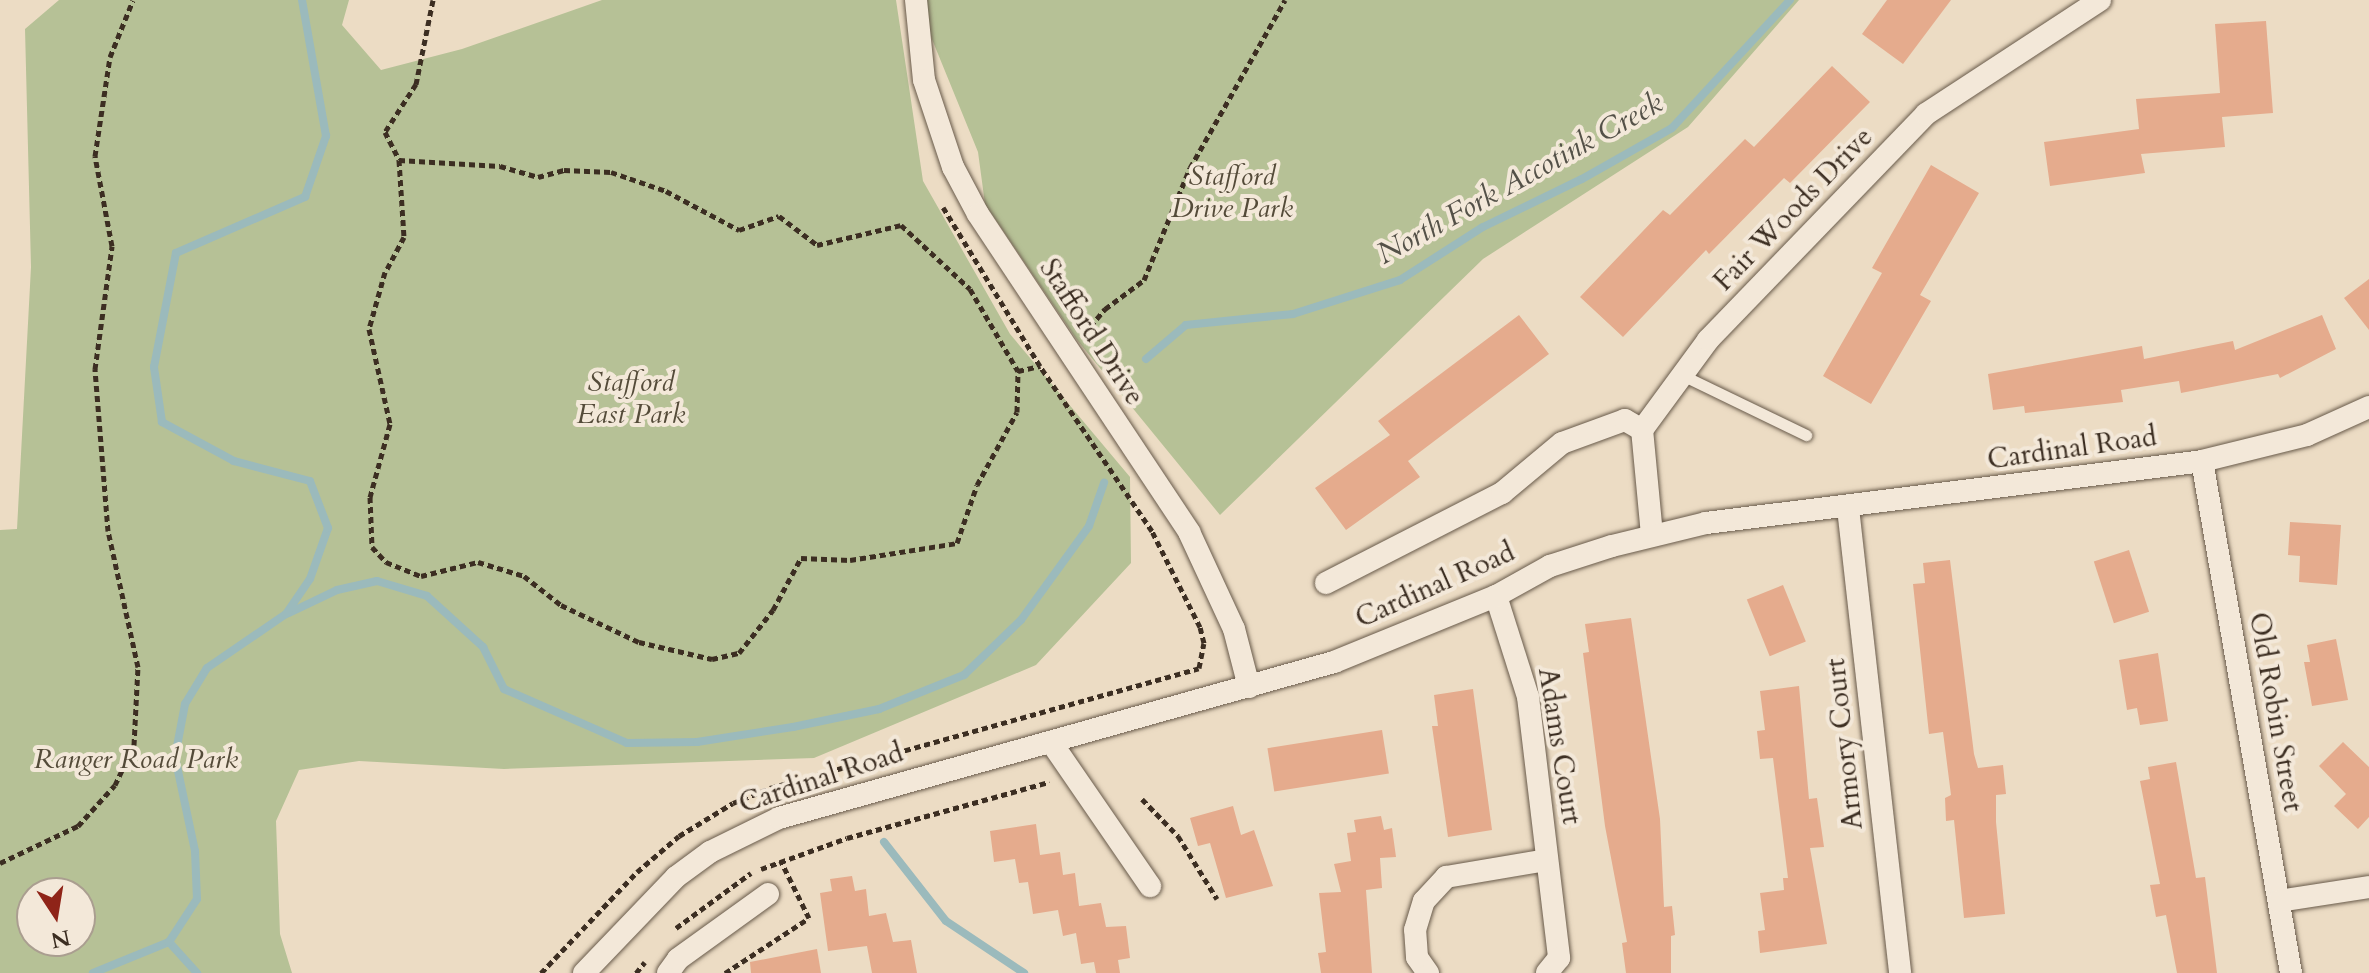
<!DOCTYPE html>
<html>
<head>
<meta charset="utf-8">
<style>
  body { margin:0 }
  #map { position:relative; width:2369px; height:973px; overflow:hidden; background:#ecdcc4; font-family:Cardo,serif }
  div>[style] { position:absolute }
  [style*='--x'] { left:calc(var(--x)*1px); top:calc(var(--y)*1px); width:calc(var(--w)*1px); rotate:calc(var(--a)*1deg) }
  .green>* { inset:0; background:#b6c196 }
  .stream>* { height:8px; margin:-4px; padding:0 4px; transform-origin:4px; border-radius:4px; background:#9bbabc }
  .building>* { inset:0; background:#e5ab8d; transform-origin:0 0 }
  .path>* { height:5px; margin-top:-2.5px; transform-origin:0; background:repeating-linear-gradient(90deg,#3c2e22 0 6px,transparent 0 10px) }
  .roads { filter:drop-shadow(0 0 2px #685a4a) drop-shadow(0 0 2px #685a4a) }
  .lane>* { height:11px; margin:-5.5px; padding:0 5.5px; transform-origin:5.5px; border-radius:5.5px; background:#f3e8d9 }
  .street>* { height:22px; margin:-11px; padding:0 11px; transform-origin:11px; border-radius:11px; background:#f3e8d9 }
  span { translate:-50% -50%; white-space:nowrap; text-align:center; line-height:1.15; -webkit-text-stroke:8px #f3e8d9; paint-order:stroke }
  .park-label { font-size:28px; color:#544b39; font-style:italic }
  .street-label { font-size:28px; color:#3c2e22 }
  .water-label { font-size:30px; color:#545148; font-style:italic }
  .north { position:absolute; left:16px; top:877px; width:80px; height:80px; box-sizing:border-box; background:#f3e8d9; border:2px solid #aa9e90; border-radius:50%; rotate:168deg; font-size:22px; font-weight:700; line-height:32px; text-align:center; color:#3c2e22 }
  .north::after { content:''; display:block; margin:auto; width:28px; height:36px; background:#8f2418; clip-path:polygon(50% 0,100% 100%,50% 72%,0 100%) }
</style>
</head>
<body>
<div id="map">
  <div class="green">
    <div style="clip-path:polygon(evenodd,59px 0,349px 0,342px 25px,381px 70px,462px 49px,602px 0,896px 0,923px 181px,1010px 334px,1130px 477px,1131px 563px,1036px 665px,814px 758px,504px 769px,359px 761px,299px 770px,276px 821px,280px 934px,292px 973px,0 973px,0 530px,17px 529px,31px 267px,25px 29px,59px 0,32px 893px,80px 893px,80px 941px,32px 941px,32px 893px)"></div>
    <div style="clip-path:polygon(916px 0,1799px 0,1688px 127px,1483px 259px,1220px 515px,1077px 340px,985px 204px,978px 152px)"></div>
  </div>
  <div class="stream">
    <div style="--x:1146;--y:359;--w:52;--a:-40.4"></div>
    <div style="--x:1186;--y:325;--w:108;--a:-5.9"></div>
    <div style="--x:1293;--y:314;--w:112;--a:-17.6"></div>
    <div style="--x:1400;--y:280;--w:98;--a:-32.6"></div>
    <div style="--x:1483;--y:227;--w:110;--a:-25.9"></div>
    <div style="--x:1582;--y:179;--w:103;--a:-29.5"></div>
    <div style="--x:1672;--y:128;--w:174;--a:-47.3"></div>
    <div style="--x:289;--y:613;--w:53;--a:-25.6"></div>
    <div style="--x:337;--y:590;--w:41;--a:-12.7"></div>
    <div style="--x:377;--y:581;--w:52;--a:16.7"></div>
    <div style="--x:427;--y:596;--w:76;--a:42.3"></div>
    <div style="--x:483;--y:647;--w:47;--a:63.4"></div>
    <div style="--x:504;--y:689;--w:134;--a:23.7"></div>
    <div style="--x:627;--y:743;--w:70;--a:-0.8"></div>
    <div style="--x:697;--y:742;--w:97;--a:-8.9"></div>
    <div style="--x:793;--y:727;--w:88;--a:-11.8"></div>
    <div style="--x:879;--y:709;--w:92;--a:-21.8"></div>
    <div style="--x:964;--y:675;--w:79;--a:-44"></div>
    <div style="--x:1021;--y:620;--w:116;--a:-54.1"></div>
    <div style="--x:1089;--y:526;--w:46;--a:-70.8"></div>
    <div style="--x:884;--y:842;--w:100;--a:51.9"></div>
    <div style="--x:946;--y:921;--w:94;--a:33.7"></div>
    <div style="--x:169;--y:942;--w:42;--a:47.9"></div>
    <div style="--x:93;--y:973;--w:82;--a:-22.2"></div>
    <div style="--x:169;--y:942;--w:51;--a:-56.9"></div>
    <div style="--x:197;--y:899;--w:48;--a:-92.4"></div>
    <div style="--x:195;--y:851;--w:96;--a:-102"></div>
    <div style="--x:175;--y:757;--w:54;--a:-79.3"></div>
    <div style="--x:185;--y:704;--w:42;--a:-58.6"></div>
    <div style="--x:207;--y:668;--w:96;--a:-34.4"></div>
    <div style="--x:286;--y:614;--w:42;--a:-55.6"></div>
    <div style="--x:310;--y:579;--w:54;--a:-70.6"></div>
    <div style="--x:328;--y:528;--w:50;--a:-111"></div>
    <div style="--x:310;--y:481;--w:79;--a:-165.3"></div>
    <div style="--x:234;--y:461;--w:82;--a:-151.6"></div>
    <div style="--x:162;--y:422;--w:56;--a:-98.3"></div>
    <div style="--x:154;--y:367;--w:116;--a:-79.1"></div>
    <div style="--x:176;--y:253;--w:141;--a:-23.5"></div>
    <div style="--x:305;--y:197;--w:65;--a:-71"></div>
    <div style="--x:326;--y:136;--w:138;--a:-100"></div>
  </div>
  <div class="building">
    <div style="clip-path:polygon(1887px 0,1951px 0,1903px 64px,1862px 34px)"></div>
    <div style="clip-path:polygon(2266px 21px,2273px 113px,2222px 117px,2225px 147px,2141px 154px,2145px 173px,2050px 186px,2044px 142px,2139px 129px,2136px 99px,2220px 93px,2215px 24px)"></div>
    <div style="clip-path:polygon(1832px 66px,1870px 102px,1790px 183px,1784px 178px,1709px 254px,1706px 250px,1623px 337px,1580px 297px,1663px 210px,1670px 215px,1745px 139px,1754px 147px)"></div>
    <div style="clip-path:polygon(1931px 165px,1979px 193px,1920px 295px,1931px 301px,1871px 404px,1823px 376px,1882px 273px,1872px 268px)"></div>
    <div style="clip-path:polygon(2369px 279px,2369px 330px,2344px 298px)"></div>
    <div style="clip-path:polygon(1519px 315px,1549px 354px,1408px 461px,1420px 477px,1346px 530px,1315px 488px,1390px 435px,1378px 421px)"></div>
    <div style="clip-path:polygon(2322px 315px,2336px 349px,2280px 378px,2278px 374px,2181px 393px,2179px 381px,2121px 390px,2123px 402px,2025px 413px,2024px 406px,1993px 410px,1988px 374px,2142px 346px,2144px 359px,2233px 341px,2235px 350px)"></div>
    <div style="clip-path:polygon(2290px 522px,2341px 525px,2337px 585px,2299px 582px,2300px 556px,2288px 555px)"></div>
    <div style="left:2129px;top:550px;width:65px;height:37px;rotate:72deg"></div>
    <div style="clip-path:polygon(1950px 560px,1974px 754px,1978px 768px,2003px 765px,2006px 794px,1996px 795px,1996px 822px,2005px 914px,1964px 918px,1954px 820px,1946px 821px,1945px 798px,1951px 795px,1943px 732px,1929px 734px,1913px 584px,1925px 583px,1923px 563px)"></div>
    <div style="left:1783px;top:585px;width:61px;height:39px;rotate:68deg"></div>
    <div style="clip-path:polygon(1631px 618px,1660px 819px,1664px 907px,1672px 906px,1675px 935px,1671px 936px,1671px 973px,1626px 973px,1622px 943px,1627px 942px,1605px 826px,1583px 653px,1589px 652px,1585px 624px)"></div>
    <div style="clip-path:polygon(2336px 639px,2348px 700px,2312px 706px,2304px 662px,2310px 662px,2307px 645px)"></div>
    <div style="clip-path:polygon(2158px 653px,2168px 721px,2140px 725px,2137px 708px,2127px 710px,2119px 660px)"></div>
    <div style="clip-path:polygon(1799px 686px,1809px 799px,1817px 798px,1824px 847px,1810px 848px,1827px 944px,1760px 953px,1758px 931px,1765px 930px,1760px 893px,1784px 890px,1783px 878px,1788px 878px,1773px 758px,1760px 759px,1757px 731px,1765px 730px,1760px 691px)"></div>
    <div style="clip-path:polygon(1473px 689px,1492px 830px,1448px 837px,1432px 726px,1438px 726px,1434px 695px)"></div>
    <div style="left:1382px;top:730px;width:44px;height:116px;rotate:81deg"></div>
    <div style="clip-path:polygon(2343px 742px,2369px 767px,2369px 817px,2358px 829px,2334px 806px,2346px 794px,2319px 766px)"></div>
    <div style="clip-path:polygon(2176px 762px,2196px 878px,2205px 877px,2217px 973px,2177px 973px,2166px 915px,2156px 917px,2150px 885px,2160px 884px,2140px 781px,2150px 779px,2148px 767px)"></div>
    <div style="clip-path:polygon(1233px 806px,1241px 835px,1254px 830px,1273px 886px,1226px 898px,1210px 843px,1198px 846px,1190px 818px)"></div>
    <div style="clip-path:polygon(1381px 816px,1384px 830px,1392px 828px,1396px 857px,1380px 858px,1382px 888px,1366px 890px,1372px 973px,1321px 973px,1318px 953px,1326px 952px,1319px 893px,1341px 892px,1334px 864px,1351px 861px,1347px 833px,1356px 832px,1354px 820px)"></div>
    <div style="clip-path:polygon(1036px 824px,1040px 855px,1060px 852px,1063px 875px,1075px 873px,1079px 906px,1101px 903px,1106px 927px,1126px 926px,1130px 958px,1118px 960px,1120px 973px,1096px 973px,1094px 962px,1081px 964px,1076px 933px,1063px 936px,1058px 910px,1033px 914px,1028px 882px,1019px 883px,1015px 859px,994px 862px,990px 831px)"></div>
    <div style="clip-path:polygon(852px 876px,855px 891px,866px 889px,869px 916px,886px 913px,893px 942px,911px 940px,917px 973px,872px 973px,867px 946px,828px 951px,820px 893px,832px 891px,830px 879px)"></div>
    <div style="clip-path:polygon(817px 949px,821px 973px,751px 973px,750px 962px)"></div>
  </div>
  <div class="path">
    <div style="--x:433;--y:0;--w:86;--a:101.4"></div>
    <div style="--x:416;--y:84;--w:57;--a:122.9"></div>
    <div style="--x:385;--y:132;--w:31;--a:63"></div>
    <div style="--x:399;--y:160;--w:101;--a:3.4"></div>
    <div style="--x:500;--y:166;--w:40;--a:16"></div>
    <div style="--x:538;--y:177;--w:27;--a:-15"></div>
    <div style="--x:564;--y:170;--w:47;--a:2.4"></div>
    <div style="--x:611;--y:172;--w:58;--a:19.1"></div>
    <div style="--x:666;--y:191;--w:83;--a:28.1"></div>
    <div style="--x:739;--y:230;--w:42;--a:-19.3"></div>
    <div style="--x:779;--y:216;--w:48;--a:37.3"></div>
    <div style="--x:817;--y:245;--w:86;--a:-13.4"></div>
    <div style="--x:901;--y:225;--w:94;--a:42.8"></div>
    <div style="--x:970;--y:289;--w:95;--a:59.7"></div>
    <div style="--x:1018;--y:371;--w:23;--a:-13"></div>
    <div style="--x:399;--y:160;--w:77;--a:86.3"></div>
    <div style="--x:404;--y:237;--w:40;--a:118"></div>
    <div style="--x:385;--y:272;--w:59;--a:105.7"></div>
    <div style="--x:369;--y:329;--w:97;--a:77.5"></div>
    <div style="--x:390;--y:424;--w:76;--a:105.3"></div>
    <div style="--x:370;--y:497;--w:50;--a:87.7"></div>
    <div style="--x:372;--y:547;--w:21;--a:47"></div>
    <div style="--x:386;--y:562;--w:38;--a:22"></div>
    <div style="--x:421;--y:576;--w:59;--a:-13.8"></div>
    <div style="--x:478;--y:562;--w:48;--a:16.9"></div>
    <div style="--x:524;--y:576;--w:47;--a:38.1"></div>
    <div style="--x:561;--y:605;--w:86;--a:25.4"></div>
    <div style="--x:639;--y:642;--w:75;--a:13.1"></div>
    <div style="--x:712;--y:659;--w:28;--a:-13"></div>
    <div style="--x:739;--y:653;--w:55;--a:-51.7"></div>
    <div style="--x:773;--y:610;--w:59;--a:-61.7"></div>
    <div style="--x:801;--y:558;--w:49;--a:2.3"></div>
    <div style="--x:850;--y:560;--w:108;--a:-9"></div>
    <div style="--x:957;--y:543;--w:61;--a:-71"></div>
    <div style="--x:977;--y:485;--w:83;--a:-61.3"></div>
    <div style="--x:1017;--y:412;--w:41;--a:-88.6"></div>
    <div style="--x:1084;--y:334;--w:33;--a:-50"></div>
    <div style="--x:1105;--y:309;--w:49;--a:-36.6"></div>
    <div style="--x:1144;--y:280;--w:121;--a:-67.7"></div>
    <div style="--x:1190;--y:168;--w:193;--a:-60.5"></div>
    <div style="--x:1142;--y:799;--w:52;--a:45.8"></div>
    <div style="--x:1178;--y:836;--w:74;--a:58.2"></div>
    <div style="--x:0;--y:863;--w:86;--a:-25.4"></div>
    <div style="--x:78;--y:826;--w:55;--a:-47.9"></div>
    <div style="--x:115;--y:785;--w:44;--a:-64.6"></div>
    <div style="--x:134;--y:745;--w:78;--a:-87.1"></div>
    <div style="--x:138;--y:667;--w:139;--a:-102.4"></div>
    <div style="--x:108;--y:531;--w:163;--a:-94.6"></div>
    <div style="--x:95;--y:369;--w:124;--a:-82.1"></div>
    <div style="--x:112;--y:246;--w:92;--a:-100.7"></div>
    <div style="--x:95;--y:156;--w:100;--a:-81.4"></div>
    <div style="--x:110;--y:57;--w:61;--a:-68"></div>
    <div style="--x:761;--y:869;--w:91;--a:-19.8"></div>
    <div style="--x:847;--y:838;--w:210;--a:-15.5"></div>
    <div style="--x:676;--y:928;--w:93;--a:-36.3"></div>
    <div style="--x:541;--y:973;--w:139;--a:-46.5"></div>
    <div style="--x:637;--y:872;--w:55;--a:-40.6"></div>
    <div style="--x:679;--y:836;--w:63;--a:-31.4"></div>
    <div style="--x:733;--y:803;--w:40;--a:-22"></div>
    <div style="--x:770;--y:788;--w:445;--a:-15.6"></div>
    <div style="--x:1199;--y:668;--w:25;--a:-79"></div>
    <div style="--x:1204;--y:643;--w:16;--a:-104"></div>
    <div style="--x:1200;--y:627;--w:107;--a:-116.6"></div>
    <div style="--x:1152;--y:531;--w:199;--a:-124.2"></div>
    <div style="--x:1040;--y:366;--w:186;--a:-121.4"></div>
    <div style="--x:636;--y:973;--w:14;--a:-51"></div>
    <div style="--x:725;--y:973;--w:100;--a:-33.2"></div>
    <div style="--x:809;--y:918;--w:64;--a:-116.2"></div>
  </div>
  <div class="roads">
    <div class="lane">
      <div style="--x:1682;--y:375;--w:138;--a:25.8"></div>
    </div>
    <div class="street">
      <div style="--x:916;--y:0;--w:80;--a:84.3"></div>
      <div style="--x:924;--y:80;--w:92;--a:71.6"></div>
      <div style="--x:953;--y:167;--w:53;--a:62"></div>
      <div style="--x:978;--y:214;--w:382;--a:56.4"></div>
      <div style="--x:1189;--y:532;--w:107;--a:65.1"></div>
      <div style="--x:1234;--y:629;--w:60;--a:75.5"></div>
      <div style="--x:2202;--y:461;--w:520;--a:80.14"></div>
      <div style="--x:1848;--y:508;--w:468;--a:83.6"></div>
      <div style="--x:1652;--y:535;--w:105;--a:-95.4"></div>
      <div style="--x:1642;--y:430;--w:112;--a:-53.7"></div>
      <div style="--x:1708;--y:340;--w:314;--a:-46"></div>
      <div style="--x:1926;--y:114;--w:208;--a:-33.2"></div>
      <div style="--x:1326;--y:583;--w:198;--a:-27.1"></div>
      <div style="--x:1502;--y:493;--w:78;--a:-39.8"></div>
      <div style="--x:1562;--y:443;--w:67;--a:-20.1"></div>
      <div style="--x:1625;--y:420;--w:20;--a:30"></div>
      <div style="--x:1496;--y:596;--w:106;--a:72.4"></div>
      <div style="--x:1528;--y:697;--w:263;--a:83.2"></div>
      <div style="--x:1559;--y:958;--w:19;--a:129"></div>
      <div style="--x:1051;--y:742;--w:175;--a:55.5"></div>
      <div style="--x:2279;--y:901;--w:91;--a:-8.8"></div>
      <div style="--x:584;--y:973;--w:133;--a:-46.2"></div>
      <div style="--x:676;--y:877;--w:42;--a:-36.3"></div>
      <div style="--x:710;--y:852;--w:77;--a:-26.2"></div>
      <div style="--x:779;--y:818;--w:577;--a:-15.7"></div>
      <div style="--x:1334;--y:662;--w:175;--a:-22.2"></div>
      <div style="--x:1496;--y:596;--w:62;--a:-29.1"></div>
      <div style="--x:1550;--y:566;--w:65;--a:-17.9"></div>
      <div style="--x:1612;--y:546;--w:97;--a:-13.7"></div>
      <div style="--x:1706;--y:523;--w:500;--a:-7.1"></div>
      <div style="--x:2202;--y:461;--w:108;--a:-13.9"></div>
      <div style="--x:2307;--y:435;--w:68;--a:-24.3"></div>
      <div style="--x:668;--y:973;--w:17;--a:-54"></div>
      <div style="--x:678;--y:959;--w:111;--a:-35.8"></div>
      <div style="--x:1428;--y:973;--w:19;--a:-125"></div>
      <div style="--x:1417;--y:957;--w:27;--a:-94"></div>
      <div style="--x:1415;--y:930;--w:30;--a:-73"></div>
      <div style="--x:1424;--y:901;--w:33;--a:-47"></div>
      <div style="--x:1446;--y:877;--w:102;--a:-9.6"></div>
    </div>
  </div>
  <div class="park-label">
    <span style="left:1232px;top:192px">Stafford<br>Drive Park</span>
    <span style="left:631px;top:398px">Stafford<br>East Park</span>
    <span style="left:136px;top:759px">Ranger Road Park</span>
  </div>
  <div class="street-label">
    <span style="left:1793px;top:209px;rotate:-46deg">Fair Woods Drive</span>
    <span style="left:1092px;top:332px;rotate:57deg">Stafford Drive</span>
    <span style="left:2072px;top:448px;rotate:-8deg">Cardinal Road</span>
    <span style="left:1435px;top:585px;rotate:-24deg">Cardinal Road</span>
    <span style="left:2276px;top:712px;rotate:80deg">Old Robin Street</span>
    <span style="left:1844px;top:744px;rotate:-96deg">Armory Court</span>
    <span style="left:1560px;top:746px;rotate:81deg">Adams Court</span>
    <span style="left:821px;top:778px;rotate:-18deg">Cardinal Road</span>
  </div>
  <div class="water-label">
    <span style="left:1520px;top:179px;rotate:-29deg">North Fork Accotink Creek</span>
  </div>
  <div class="north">N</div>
</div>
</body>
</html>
